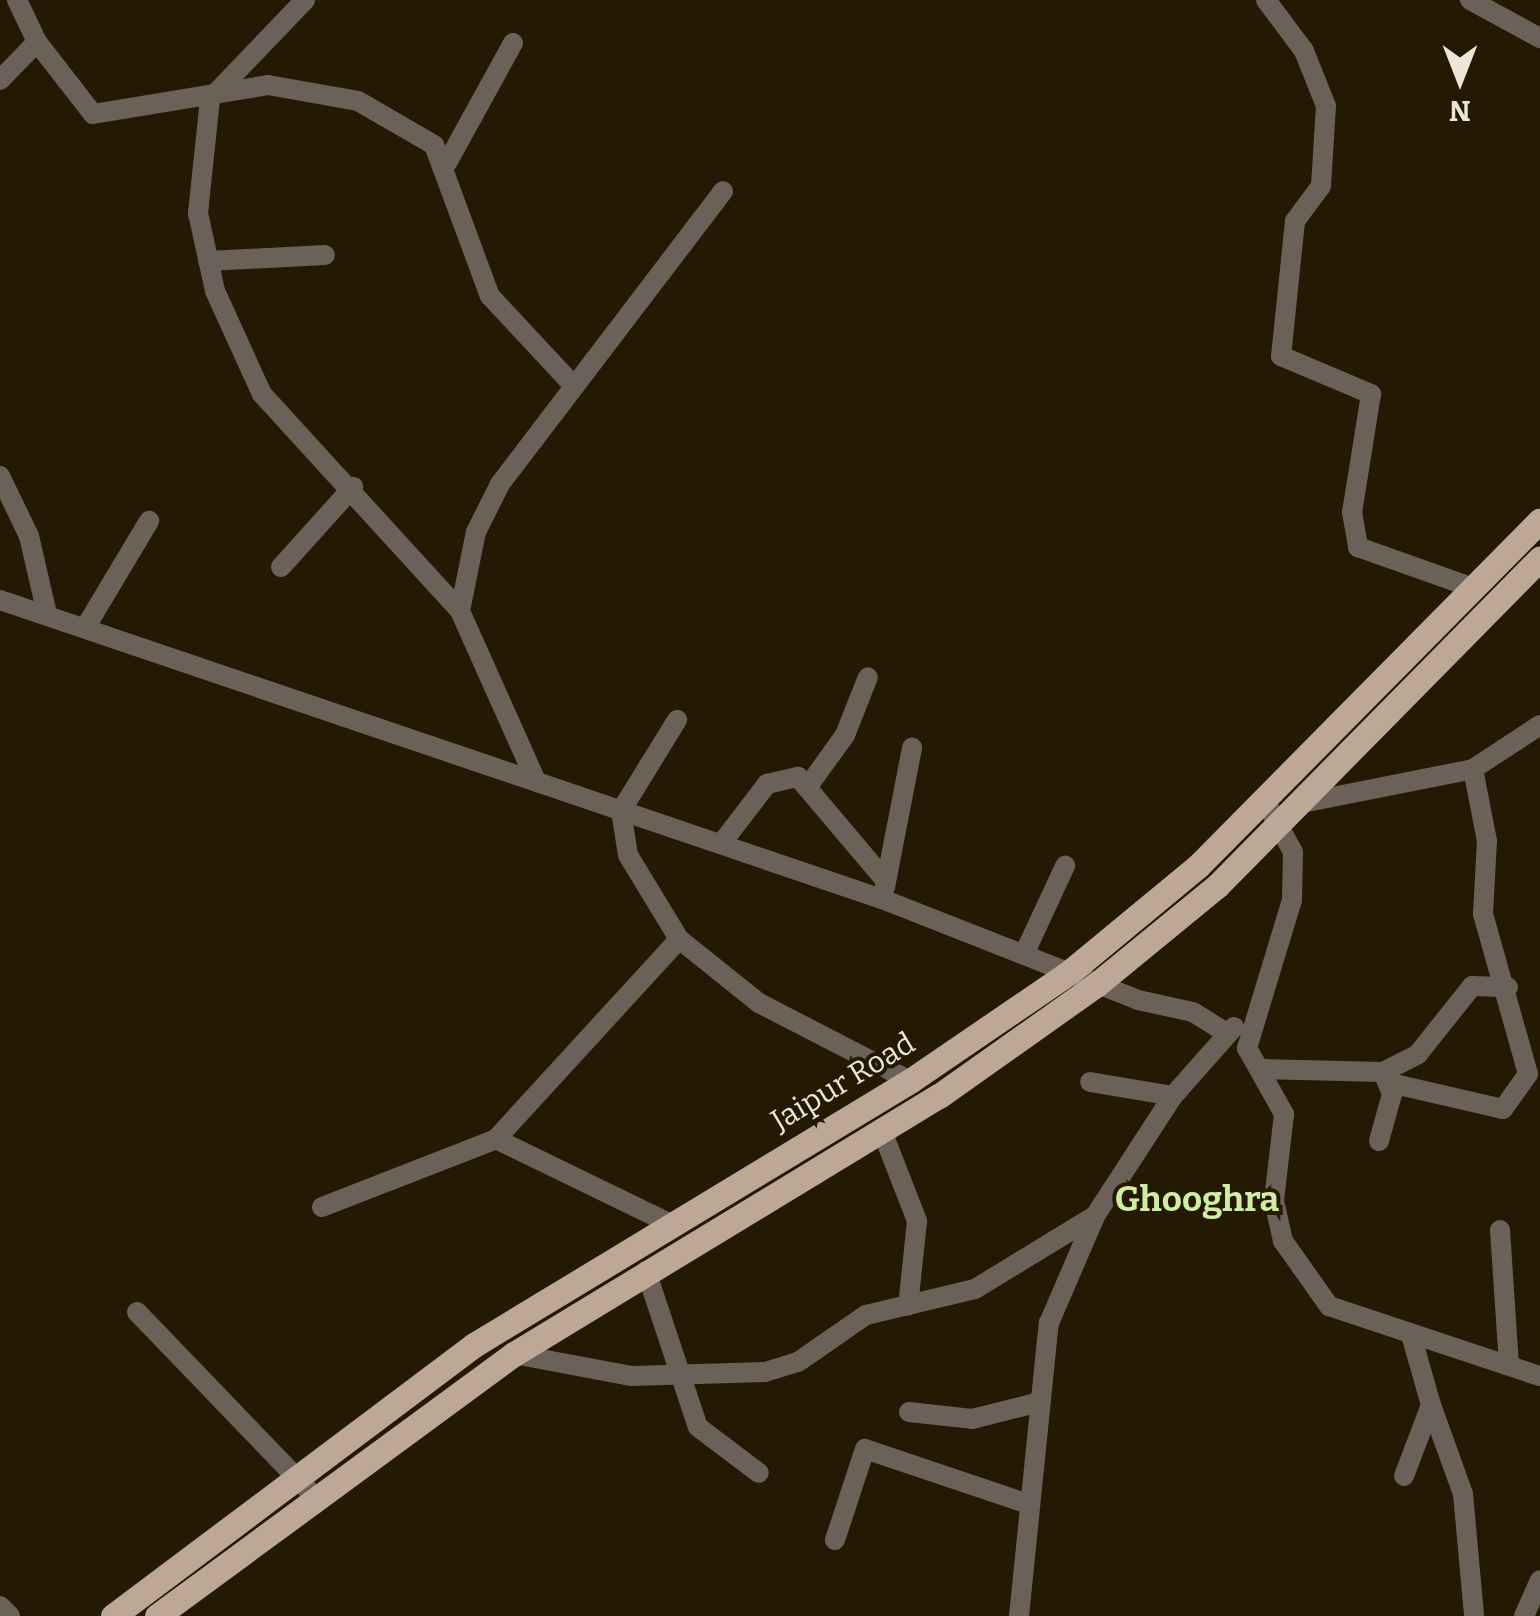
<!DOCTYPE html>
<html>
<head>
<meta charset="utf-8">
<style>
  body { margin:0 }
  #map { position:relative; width:1540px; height:1616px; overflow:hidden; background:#241903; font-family:Bitter,serif }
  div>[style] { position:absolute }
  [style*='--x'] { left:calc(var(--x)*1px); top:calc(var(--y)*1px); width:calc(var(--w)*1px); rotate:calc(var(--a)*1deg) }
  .minor>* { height:20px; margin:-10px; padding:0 10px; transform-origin:10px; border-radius:10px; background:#6b6159 }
  .major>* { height:25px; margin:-12.5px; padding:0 12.5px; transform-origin:12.5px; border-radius:12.5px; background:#bda898 }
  span { translate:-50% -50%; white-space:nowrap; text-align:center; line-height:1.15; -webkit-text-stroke:8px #241903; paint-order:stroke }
  .street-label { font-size:30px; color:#ede5d8 }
  .quarter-label { font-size:35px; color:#d1eda4; font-weight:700 }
  .north { position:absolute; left:1410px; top:30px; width:100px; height:100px; -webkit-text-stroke:8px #241903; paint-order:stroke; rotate:180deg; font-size:28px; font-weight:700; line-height:40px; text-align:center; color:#ede5d8 }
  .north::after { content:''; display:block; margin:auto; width:35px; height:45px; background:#ede5d8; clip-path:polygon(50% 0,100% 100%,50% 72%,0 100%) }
</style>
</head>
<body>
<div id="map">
  <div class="minor">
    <div style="--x:17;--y:0;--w:47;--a:64.5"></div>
    <div style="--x:37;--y:42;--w:91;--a:52.1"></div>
    <div style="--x:93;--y:114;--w:177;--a:-9.4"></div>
    <div style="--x:268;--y:85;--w:91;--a:10.1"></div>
    <div style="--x:358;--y:101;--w:88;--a:30.1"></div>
    <div style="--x:434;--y:145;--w:161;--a:69.7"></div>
    <div style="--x:490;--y:296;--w:122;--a:47"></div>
    <div style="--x:305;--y:0;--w:137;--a:133.8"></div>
    <div style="--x:210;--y:99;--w:115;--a:96"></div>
    <div style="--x:198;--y:213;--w:80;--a:77.7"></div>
    <div style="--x:215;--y:291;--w:113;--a:65.5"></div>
    <div style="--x:262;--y:394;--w:294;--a:47.6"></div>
    <div style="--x:460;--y:611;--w:184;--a:65.9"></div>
    <div style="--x:1266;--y:0;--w:64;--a:53.3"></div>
    <div style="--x:1304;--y:51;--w:59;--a:68.2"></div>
    <div style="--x:1326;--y:106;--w:80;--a:93.6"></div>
    <div style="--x:1321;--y:186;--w:44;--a:126.6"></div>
    <div style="--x:1295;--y:221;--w:136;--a:95.9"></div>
    <div style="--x:1281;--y:356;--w:98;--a:22.9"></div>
    <div style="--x:1371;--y:394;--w:120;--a:99.1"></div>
    <div style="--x:1352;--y:512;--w:36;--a:80"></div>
    <div style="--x:1358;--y:547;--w:123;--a:19.5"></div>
    <div style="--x:1470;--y:0;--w:80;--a:28.5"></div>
    <div style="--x:0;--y:80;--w:53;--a:-45.8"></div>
    <div style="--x:447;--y:163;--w:137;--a:-61.2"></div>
    <div style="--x:208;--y:261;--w:117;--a:-2.9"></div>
    <div style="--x:0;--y:476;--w:67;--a:64.2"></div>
    <div style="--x:29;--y:536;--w:80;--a:77"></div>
    <div style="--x:281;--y:567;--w:108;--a:-48"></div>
    <div style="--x:0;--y:600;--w:931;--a:18.73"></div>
    <div style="--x:882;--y:899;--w:275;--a:21.5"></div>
    <div style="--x:1138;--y:1000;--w:56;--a:12.3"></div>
    <div style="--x:1193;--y:1012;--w:39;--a:32"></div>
    <div style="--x:460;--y:611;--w:81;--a:-78.6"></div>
    <div style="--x:476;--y:532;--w:54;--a:-63.4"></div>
    <div style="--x:500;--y:484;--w:368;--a:-52.7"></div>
    <div style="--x:85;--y:628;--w:125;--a:-59.1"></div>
    <div style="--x:809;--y:785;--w:62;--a:-54.2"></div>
    <div style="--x:845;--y:735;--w:62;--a:-68.4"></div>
    <div style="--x:1265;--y:801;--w:58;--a:61.2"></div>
    <div style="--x:1293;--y:852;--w:48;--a:91.2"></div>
    <div style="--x:1292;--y:900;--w:155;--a:106.9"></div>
    <div style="--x:1247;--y:1048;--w:76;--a:60.7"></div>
    <div style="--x:1284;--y:1114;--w:88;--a:96.6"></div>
    <div style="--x:1274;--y:1201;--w:41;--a:77.3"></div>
    <div style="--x:1283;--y:1241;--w:80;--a:54.7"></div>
    <div style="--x:1329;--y:1306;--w:222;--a:18.4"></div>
    <div style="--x:1302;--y:803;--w:174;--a:-11.2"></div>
    <div style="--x:1473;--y:769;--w:80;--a:-33.3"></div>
    <div style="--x:721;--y:844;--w:76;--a:-52.5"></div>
    <div style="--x:767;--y:784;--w:32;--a:-13"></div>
    <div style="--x:798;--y:777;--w:136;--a:49.8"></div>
    <div style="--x:885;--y:887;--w:142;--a:-79"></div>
    <div style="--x:679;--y:939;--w:102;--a:38.7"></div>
    <div style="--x:759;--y:1003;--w:170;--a:27.3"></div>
    <div style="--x:1026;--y:950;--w:93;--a:-65.1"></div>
    <div style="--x:1262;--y:1069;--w:121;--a:1.4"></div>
    <div style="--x:1383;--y:1072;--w:39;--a:-27"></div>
    <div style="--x:1418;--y:1054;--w:87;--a:-51.5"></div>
    <div style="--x:1472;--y:986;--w:36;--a:2"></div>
    <div style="--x:1390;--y:1083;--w:116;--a:13"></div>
    <div style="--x:1503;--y:1109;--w:43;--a:-54.5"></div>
    <div style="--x:1528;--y:1074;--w:166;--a:-105.7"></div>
    <div style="--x:1483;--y:914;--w:73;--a:-86.9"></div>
    <div style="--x:1487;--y:841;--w:73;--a:-101"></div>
    <div style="--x:1173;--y:1096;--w:92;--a:-48.5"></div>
    <div style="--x:882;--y:1131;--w:97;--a:68.7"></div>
    <div style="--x:917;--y:1221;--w:85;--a:96"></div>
    <div style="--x:496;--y:1139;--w:195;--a:25.9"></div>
    <div style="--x:1379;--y:1141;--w:49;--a:-74.5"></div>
    <div style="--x:1392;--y:1094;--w:24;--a:-112"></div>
    <div style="--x:322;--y:1207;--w:187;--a:-21.3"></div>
    <div style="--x:496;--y:1139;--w:271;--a:-47.5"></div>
    <div style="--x:679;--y:939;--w:98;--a:-121.3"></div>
    <div style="--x:628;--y:855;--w:45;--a:-99"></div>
    <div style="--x:621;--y:811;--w:107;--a:-58.4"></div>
    <div style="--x:1500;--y:1230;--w:134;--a:86.2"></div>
    <div style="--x:646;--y:1271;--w:164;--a:71.6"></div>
    <div style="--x:698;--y:1427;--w:76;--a:37"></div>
    <div style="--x:137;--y:1312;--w:254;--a:46.1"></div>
    <div style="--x:514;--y:1354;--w:120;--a:10.6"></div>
    <div style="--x:632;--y:1376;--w:133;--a:-1.7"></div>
    <div style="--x:765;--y:1372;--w:34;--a:-17"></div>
    <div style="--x:798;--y:1362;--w:83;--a:-34.7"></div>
    <div style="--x:866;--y:1315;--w:112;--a:-13.4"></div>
    <div style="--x:975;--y:1289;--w:138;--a:-31.4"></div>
    <div style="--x:1431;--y:1405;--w:95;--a:70.2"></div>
    <div style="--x:1463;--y:1494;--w:122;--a:84.8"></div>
    <div style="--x:909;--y:1412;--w:63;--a:6.3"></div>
    <div style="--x:972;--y:1419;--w:66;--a:-14"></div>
    <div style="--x:1404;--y:1476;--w:76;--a:-69.2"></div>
    <div style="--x:1431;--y:1405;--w:73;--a:-105.9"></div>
    <div style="--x:835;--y:1540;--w:96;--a:-71.8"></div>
    <div style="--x:865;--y:1449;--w:169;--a:18.6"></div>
    <div style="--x:0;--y:1606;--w:14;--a:45"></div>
    <div style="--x:1019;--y:1616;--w:295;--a:-84.2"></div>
    <div style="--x:1049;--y:1323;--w:116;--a:-66.7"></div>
    <div style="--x:1095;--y:1216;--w:143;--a:-57"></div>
    <div style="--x:1173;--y:1096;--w:84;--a:-170.4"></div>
    <div style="--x:1524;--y:1616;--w:39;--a:-66"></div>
  </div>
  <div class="major">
    <div style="--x:113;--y:1616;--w:451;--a:-36.9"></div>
    <div style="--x:474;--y:1345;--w:510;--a:-31.2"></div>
    <div style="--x:910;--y:1081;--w:195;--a:-34.3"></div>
    <div style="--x:1071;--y:971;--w:165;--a:-39.6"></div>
    <div style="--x:1198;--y:866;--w:486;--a:-45.3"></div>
    <div style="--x:157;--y:1616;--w:443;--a:-36.3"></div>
    <div style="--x:514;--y:1354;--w:497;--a:-31.3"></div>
    <div style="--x:939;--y:1096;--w:192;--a:-35.3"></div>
    <div style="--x:1096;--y:985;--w:156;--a:-39.3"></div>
    <div style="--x:1217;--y:886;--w:460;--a:-45.4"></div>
  </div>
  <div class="street-label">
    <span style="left:843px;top:1082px;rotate:-31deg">Jaipur Road</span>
  </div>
  <div class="quarter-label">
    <span style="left:1197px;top:1199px">Ghooghra</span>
  </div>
  <div class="north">N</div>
</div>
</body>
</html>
